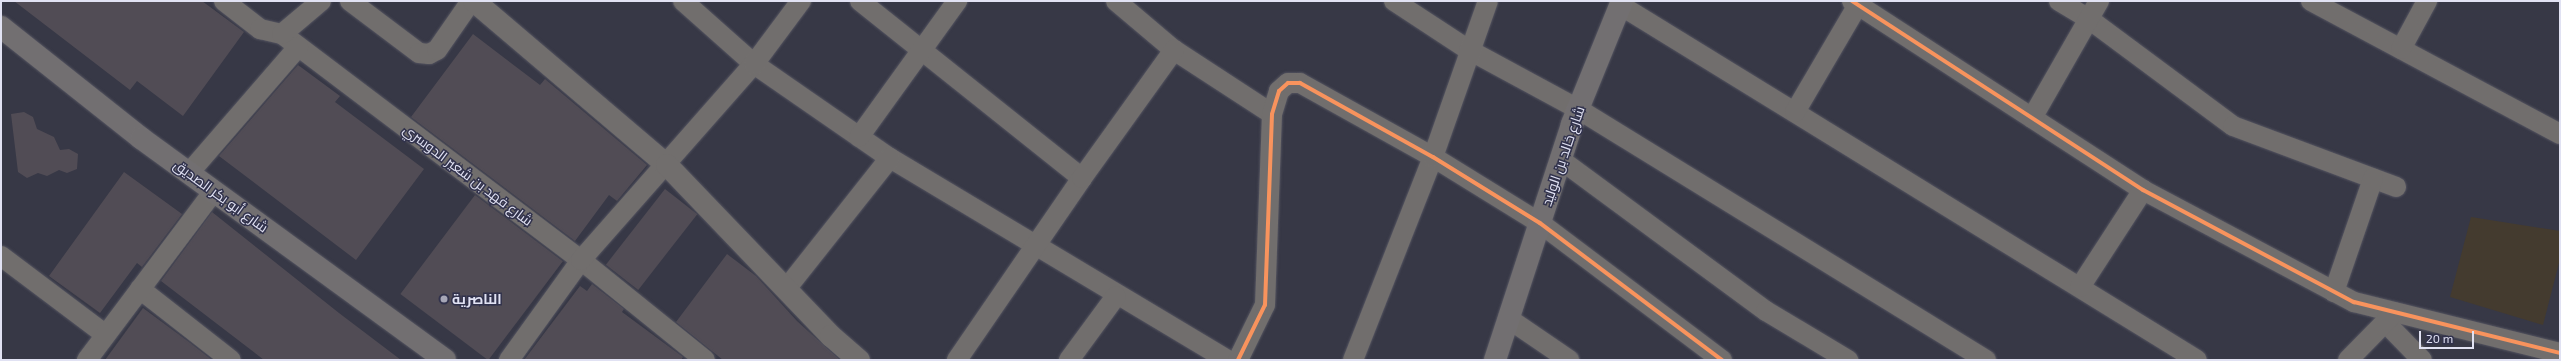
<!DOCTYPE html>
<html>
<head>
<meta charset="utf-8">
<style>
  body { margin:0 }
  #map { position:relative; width:2561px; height:361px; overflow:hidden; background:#373846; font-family:"Exo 2",Cairo,sans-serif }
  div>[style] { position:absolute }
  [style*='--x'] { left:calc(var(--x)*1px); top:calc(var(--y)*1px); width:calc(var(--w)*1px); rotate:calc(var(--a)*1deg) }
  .education>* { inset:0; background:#443b2f }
  .building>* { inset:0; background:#514c55; transform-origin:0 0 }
  .roads { filter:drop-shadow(0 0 1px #545460) drop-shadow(0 0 1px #545460) }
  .minor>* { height:20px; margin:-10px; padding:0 10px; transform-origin:10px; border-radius:10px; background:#716e6d }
  .tertiary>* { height:22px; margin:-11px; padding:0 11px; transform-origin:11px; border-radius:11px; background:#716e6d }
  .primary>* { height:22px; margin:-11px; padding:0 11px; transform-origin:11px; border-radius:11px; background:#726f71 }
  .cycleway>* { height:4px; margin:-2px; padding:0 2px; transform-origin:2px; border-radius:2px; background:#f8935d }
  .dots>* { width:11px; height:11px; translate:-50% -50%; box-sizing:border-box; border:2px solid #31324c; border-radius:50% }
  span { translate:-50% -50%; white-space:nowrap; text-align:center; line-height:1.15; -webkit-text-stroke:3px #31324c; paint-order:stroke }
  .street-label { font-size:14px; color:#e1e2f3 }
  .poi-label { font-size:14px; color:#e1e2f3; font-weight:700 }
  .left { translate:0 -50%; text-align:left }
  .frame { position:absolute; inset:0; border:2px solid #e1e2f3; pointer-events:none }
  .scale { position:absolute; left:2419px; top:331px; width:55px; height:18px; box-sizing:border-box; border:2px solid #e1e2f3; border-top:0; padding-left:5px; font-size:12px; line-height:14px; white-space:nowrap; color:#e1e2f3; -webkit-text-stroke:3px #31324c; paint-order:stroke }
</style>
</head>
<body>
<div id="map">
  <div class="education">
    <div style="clip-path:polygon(2471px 217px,2560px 231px,2560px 259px,2543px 325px,2450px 297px)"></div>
  </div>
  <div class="building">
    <div style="clip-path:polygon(14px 1px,202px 1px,244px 32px,183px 116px,137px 81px,130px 90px)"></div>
    <div style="clip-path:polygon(473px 34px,540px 85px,545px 79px,647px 165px,617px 201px,609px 195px,575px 241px,411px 117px)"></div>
    <div style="clip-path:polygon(298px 65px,340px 96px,335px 102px,424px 169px,356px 260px,219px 156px)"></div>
    <div style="clip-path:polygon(24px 112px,33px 117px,37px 129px,54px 137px,60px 150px,69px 149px,78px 154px,77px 169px,67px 173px,59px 170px,47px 176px,38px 173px,27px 178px,18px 172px,11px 114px)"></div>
    <div style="clip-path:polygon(124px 172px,182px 214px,142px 267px,137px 263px,100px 313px,49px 276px)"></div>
    <div style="left:665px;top:189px;width:41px;height:96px;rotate:38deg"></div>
    <div style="left:475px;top:195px;width:110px;height:124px;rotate:37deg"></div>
    <div style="clip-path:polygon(212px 212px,339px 313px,401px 360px,264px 360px,161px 281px)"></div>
    <div style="clip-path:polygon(727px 254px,756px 276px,797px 321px,840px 360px,723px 360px,676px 322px)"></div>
    <div style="clip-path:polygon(592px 284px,624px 309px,622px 312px,683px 357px,681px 360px,524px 360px,580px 286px,587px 291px)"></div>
    <div style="clip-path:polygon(143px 308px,189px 342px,212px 360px,105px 360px)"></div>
  </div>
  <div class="roads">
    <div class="minor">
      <div style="--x:224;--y:1;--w:46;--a:37.9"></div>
      <div style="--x:260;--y:29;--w:23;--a:13"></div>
      <div style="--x:282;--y:34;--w:375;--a:37.1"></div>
      <div style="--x:581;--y:260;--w:159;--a:38.9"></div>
      <div style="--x:350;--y:1;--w:86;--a:37"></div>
      <div style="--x:419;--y:53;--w:10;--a:6"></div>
      <div style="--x:429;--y:54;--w:9;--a:-27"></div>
      <div style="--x:437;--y:50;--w:60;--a:-55.2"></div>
      <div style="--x:683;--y:1;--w:95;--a:41.6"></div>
      <div style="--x:754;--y:64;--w:165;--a:34.7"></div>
      <div style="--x:890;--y:158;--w:393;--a:30.9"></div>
      <div style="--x:860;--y:1;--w:284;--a:38.6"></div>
      <div style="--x:1082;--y:178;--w:221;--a:124.5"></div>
      <div style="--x:1116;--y:1;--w:76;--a:40.2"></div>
      <div style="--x:1174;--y:50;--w:117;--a:33.1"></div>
      <div style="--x:1394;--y:1;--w:90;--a:33.2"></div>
      <div style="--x:1469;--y:50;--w:124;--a:28.4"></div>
      <div style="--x:1578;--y:109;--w:479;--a:31.6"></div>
      <div style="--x:1852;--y:1;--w:347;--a:33"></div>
      <div style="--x:2143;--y:190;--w:239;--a:28"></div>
      <div style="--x:2354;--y:302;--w:212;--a:13.9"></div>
      <div style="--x:2059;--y:1;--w:35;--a:31"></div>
      <div style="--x:2089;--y:19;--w:179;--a:36.6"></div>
      <div style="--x:2233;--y:126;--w:174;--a:20.5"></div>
      <div style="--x:2311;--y:1;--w:282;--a:28.1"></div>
      <div style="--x:1620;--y:5;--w:677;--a:31.6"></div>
      <div style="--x:282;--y:34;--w:51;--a:-40.2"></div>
      <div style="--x:2401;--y:49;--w:55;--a:-61.6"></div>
      <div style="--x:1795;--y:112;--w:129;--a:-59.6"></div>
      <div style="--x:2032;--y:118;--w:135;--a:-60.2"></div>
      <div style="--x:859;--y:137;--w:168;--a:-54.2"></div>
      <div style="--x:1561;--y:160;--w:255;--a:36.4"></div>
      <div style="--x:1766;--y:311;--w:96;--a:30.9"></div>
      <div style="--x:189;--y:173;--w:167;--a:-49.1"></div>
      <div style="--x:1082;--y:178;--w:158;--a:-54.3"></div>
      <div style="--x:1;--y:256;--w:131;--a:37"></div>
      <div style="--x:2080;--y:287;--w:116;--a:-57"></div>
      <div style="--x:140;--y:289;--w:115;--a:38"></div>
      <div style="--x:786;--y:289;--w:167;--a:-51.6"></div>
      <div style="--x:2334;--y:292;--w:120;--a:-71"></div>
      <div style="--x:1509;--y:319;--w:73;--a:34.3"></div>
      <div style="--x:2385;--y:322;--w:53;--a:45.8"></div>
      <div style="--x:87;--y:360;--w:211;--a:-53.1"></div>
      <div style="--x:509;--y:360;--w:123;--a:-54.2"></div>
      <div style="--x:581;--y:260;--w:261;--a:-48.6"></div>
      <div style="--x:754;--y:64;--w:79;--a:-53.3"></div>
      <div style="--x:1069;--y:360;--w:79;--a:-53.7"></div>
      <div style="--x:1238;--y:360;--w:61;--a:-63.9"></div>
      <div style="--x:1265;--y:305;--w:191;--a:-87.9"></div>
      <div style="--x:1272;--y:114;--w:24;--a:-73"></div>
      <div style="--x:1279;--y:91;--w:12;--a:-42"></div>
      <div style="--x:1288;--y:83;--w:12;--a:0"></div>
      <div style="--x:1300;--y:83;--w:152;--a:29.1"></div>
      <div style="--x:1433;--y:157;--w:126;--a:31.7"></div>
      <div style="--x:1540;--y:223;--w:228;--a:37"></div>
      <div style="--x:1353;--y:360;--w:218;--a:-68.5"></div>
      <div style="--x:1433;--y:157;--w:165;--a:-70.6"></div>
      <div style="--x:2348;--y:360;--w:67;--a:-45.6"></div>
    </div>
    <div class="tertiary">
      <div style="--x:474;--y:1;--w:253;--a:40.4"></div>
      <div style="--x:667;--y:165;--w:237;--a:46.2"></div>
      <div style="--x:831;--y:336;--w:37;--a:41"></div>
    </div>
    <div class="primary">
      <div style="--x:1;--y:27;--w:179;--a:38.4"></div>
      <div style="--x:141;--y:138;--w:376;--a:36.1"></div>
      <div style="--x:1495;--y:360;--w:248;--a:-71.9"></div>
      <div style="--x:1572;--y:124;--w:133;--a:-67.9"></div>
    </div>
  </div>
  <div class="cycleway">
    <div style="--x:1852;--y:1;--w:347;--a:33"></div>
    <div style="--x:2143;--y:190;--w:239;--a:28"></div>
    <div style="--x:2354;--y:302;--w:212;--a:13.9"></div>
    <div style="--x:1238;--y:360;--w:61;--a:-63.9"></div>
    <div style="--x:1265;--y:305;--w:191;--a:-87.9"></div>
    <div style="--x:1272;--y:114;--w:24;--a:-73"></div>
    <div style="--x:1279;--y:91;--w:12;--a:-42"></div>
    <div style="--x:1288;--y:83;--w:12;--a:0"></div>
    <div style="--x:1300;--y:83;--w:152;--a:29.1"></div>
    <div style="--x:1433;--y:157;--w:126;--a:31.7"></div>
    <div style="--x:1540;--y:223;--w:228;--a:37"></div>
  </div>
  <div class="dots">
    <div style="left:444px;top:299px;background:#a6a6b6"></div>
  </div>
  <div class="street-label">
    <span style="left:1563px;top:156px;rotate:-71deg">شارع خالد بن الوليد</span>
    <span style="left:468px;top:175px;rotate:37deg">شارع فهد بن شعير الدوسري</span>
    <span style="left:221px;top:196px;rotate:36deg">شارع أبو بكر الصديق</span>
  </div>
  <div class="poi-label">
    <span class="left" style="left:452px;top:299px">الناصرية</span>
  </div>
  <div class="frame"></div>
  <div class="scale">20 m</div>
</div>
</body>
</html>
